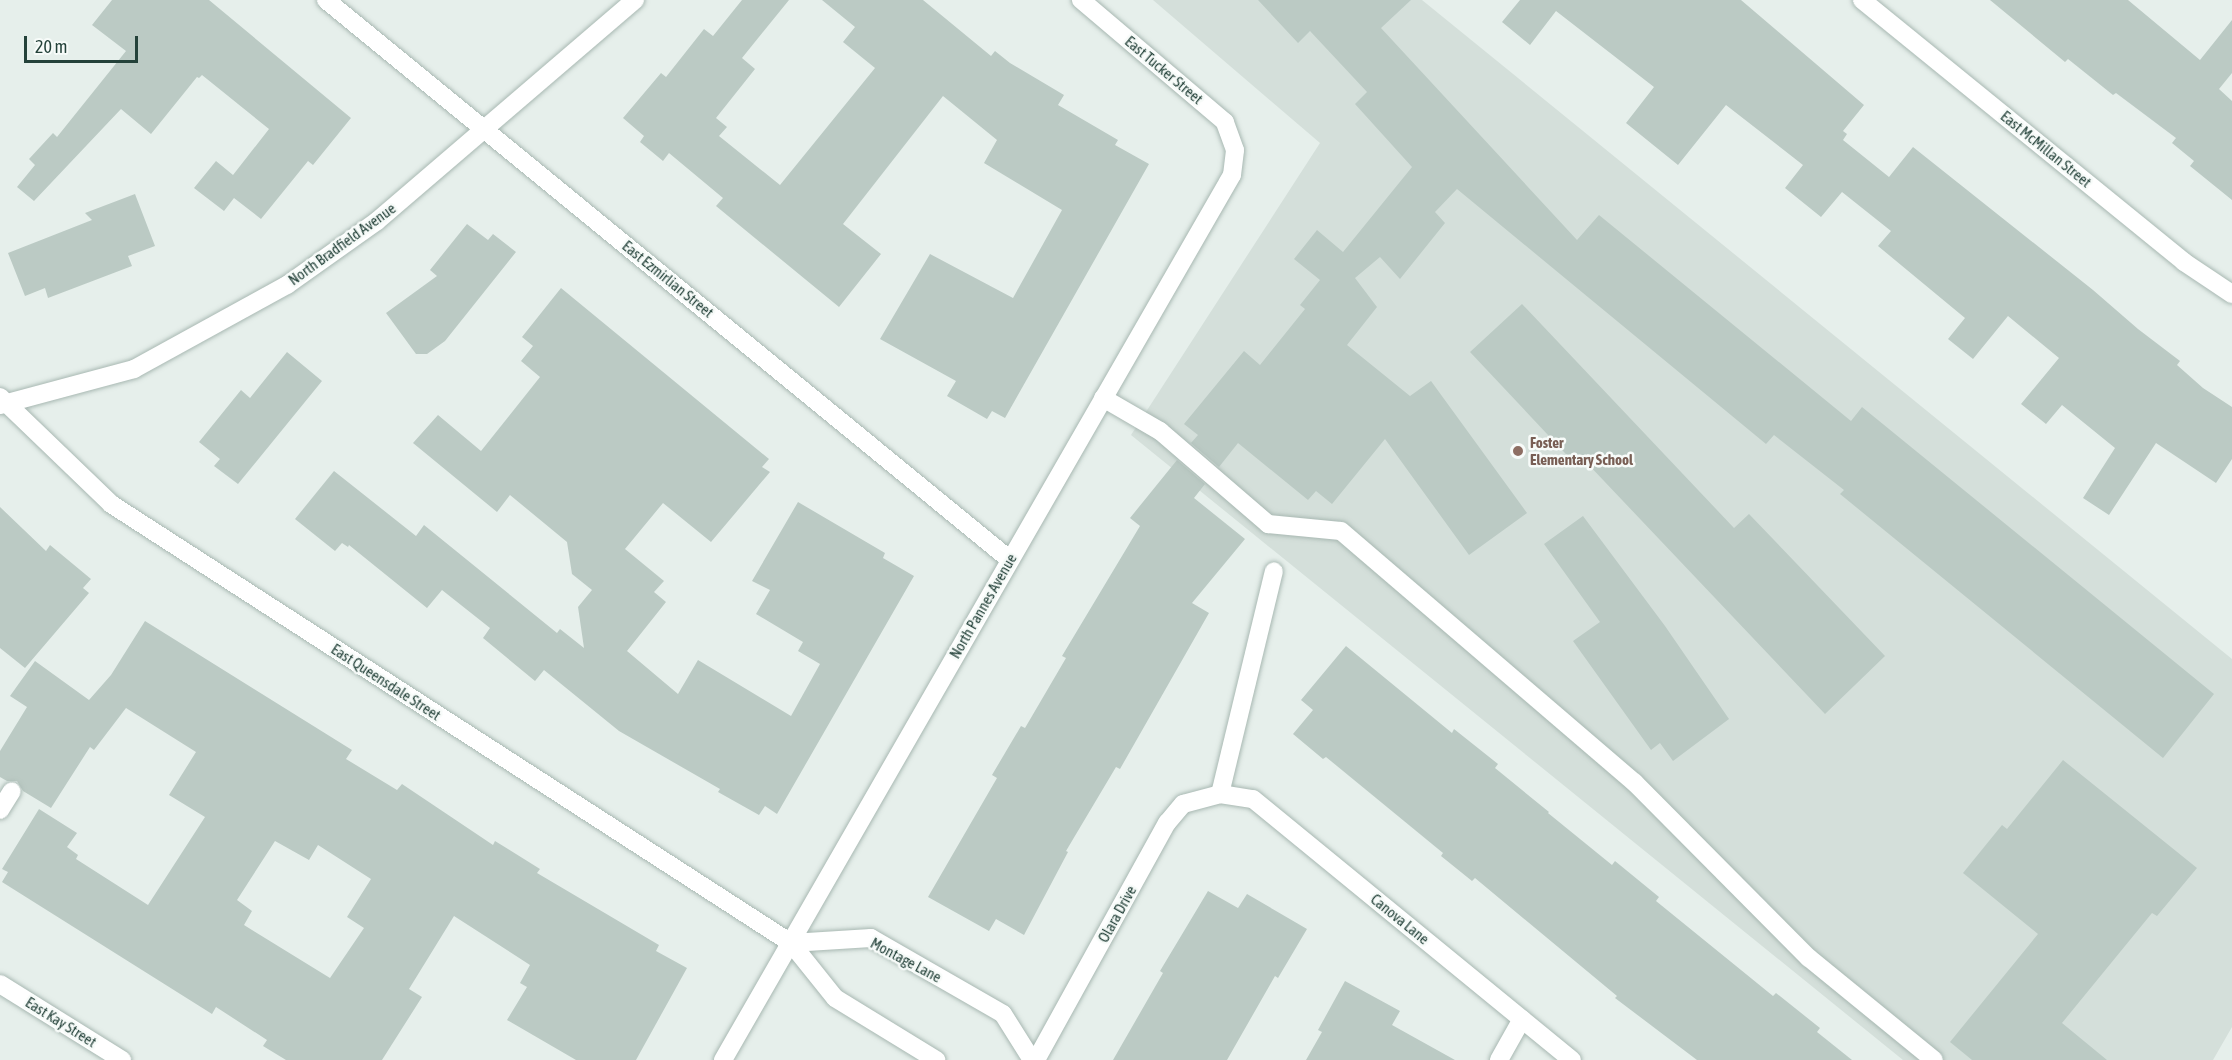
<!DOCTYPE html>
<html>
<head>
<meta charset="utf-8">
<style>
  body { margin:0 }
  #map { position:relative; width:2232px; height:1060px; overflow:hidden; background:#e6efeb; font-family:"Asap Condensed",sans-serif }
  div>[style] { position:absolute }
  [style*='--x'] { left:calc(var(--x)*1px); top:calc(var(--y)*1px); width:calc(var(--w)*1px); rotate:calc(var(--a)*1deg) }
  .built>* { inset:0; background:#d4dfda }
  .building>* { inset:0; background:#bbcac4 }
  .roads { filter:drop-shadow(0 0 2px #a8b8b2) drop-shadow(0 0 2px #a8b8b2) }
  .minor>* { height:18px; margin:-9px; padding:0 9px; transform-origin:9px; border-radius:9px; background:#fff }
  .dots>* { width:16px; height:16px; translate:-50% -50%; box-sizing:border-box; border:3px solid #f7fbf9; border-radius:50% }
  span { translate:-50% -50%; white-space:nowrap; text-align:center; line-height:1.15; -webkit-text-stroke:5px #f7fbf9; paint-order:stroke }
  .street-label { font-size:15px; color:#24423a }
  .education-label { font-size:15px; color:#785e54; font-weight:700 }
  .left { translate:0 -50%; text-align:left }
  .scale { position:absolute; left:24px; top:36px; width:114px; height:27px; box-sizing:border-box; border:3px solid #24423a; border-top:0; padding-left:8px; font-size:18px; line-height:21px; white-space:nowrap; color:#24423a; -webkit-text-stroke:4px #f7fbf9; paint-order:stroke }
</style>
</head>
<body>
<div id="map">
  <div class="built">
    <div style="clip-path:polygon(1153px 0,1422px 0,2232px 659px,2232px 1027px,2213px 1060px,1903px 1060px,1131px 435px,1320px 143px)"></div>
  </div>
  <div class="building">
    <div style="clip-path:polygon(112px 0,209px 0,351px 118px,313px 165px,308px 161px,261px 219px,234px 198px,224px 211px,194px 188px,216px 161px,233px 175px,269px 129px,202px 75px,199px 78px,197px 77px,151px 134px,121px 109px,34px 201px,17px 187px,35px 165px,29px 159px,53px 133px,57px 137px,126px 51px,92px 25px)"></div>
    <div style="clip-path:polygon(742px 0,789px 0,742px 58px,755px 69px,716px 118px,727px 127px,719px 136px,780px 185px,875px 68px,843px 42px,855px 27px,822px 0,923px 0,991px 56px,995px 51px,1010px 63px,1064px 95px,1058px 105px,1118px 140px,1115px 145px,1149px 164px,1005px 418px,992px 411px,987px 419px,947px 396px,956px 381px,880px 339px,930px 254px,1013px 298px,1062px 210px,984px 163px,997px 140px,943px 96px,843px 224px,881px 254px,839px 307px,716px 206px,723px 198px,669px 153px,663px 161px,640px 142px,644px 136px,623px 118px,661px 73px,666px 77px,704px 29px,713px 36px)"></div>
    <div style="clip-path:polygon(1258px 0,1411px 0,1381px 28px,1577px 240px,1599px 215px,1851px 421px,1862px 407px,2214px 694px,2163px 758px,1840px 494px,1844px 490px,1774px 435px,1766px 444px,1457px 189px,1435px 212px,1445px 223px,1400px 279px,1380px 257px,1355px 278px,1377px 307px,1347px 345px,1410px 396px,1431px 381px,1527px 513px,1469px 555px,1385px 439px,1332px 504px,1316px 491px,1308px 500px,1238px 443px,1219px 467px,1191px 443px,1198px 435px,1184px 424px,1244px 351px,1260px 365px,1305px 309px,1300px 305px,1320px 280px,1294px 259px,1317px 230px,1343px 252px,1412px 167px,1355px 104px,1367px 92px,1310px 31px,1298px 43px)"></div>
    <div style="clip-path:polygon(1520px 0,1741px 0,1864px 105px,1843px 131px,1847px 134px,1843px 140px,1889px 177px,1913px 147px,2093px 290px,2138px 329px,2180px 361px,2177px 365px,2203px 388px,2232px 407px,2232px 459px,2216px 483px,2156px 443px,2109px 515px,2083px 498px,2115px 448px,2062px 405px,2046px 424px,2021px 404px,2059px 358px,2008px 316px,1973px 359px,1948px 339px,1965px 318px,1878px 246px,1891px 231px,1842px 192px,1821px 217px,1785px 188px,1803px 165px,1726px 105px,1678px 165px,1626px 123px,1654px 87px,1556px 11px,1530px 45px,1502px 22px)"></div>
    <div style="clip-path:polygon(1990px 0,2128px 0,2200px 60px,2232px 20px,2232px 73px,2219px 89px,2232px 101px,2232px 200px,2190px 166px,2194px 161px,2172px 143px,2176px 138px,2116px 93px,2113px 95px,2068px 59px,2065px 62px)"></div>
    <div style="clip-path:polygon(135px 194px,155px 246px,128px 256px,132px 266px,48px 298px,45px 288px,25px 296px,8px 253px,92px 220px,85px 213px)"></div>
    <div style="clip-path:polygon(467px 224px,488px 240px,493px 234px,516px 252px,445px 341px,427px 354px,416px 354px,386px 313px,437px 276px,430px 270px)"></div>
    <div style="clip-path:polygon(561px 288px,769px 459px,762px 467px,770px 472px,711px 542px,663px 503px,625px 549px,664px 581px,654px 592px,666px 602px,627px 651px,678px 694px,698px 660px,791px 716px,820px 664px,798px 651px,803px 642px,756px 614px,770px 590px,752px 581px,798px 502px,885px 553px,883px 558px,914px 576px,777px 814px,765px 806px,759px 815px,718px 792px,720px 789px,619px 731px,544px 670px,535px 681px,483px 638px,490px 628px,442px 590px,427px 608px,349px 545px,348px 547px,342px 543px,335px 551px,295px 519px,334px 471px,416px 536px,424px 525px,557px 633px,560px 629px,584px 648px,578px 607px,592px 590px,572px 574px,567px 542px,510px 495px,497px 512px,413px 443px,438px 415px,481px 451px,540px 377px,521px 361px,533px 346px,522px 337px)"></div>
    <div style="clip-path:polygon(1522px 304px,1734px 528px,1749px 514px,1885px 656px,1825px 714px,1586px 462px,1579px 468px,1470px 352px)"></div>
    <div style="clip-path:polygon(287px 352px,322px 381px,238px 484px,214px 466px,220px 459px,199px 442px,241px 390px,250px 398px)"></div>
    <div style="clip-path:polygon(1177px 460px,1205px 484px,1194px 498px,1245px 539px,1192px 603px,1209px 613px,1120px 769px,1116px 767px,1066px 851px,1068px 852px,1024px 935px,996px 919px,989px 931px,928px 897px,997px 778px,992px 775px,1021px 726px,1025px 728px,1066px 658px,1062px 656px,1140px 526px,1130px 518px)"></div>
    <div style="clip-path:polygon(0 507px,46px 551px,50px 545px,91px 579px,83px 588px,89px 593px,25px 668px,0 648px)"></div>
    <div style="clip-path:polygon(1583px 516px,1665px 626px,1729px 719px,1673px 761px,1660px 743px,1651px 750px,1573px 641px,1600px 622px,1544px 544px)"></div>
    <div style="clip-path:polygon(evenodd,145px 621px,352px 750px,346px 759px,397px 790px,402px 784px,493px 845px,495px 841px,540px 869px,537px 873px,659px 945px,656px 951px,687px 968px,636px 1060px,576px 1060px,507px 1020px,527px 987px,520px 983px,530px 965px,454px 916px,409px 989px,422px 997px,382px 1060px,286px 1060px,263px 1046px,267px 1040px,216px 1007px,212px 1014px,2px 882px,8px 872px,2px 869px,39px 809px,77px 833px,67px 847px,78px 855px,76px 859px,148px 905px,205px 817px,169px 795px,196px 752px,126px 708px,94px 750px,90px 747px,51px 808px,23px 791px,17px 781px,7px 781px,0 777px,0 751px,27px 707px,10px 696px,35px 661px,89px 700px,111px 675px,145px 621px,275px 841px,309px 860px,318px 845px,371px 879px,347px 917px,364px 928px,330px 978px,244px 925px,252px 911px,237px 900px,275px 841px)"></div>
    <div style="clip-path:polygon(1346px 646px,1452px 733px,1454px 729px,1498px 764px,1495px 768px,1549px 812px,1548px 813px,1612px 865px,1615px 861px,1659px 897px,1656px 901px,1773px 996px,1776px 993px,1820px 1028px,1817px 1032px,1852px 1060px,1697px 1060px,1615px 998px,1617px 996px,1475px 878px,1472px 881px,1441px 856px,1443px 853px,1326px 757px,1323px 759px,1293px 734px,1313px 710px,1301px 700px)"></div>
    <div style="clip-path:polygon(2063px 760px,2197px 868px,2157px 916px,2152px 913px,2062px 1023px,2107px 1060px,1972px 1060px,1950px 1042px,2038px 934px,1963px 873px,2002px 825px,2007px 829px)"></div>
    <div style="clip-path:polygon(1208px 891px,1238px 908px,1247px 894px,1307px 929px,1278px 978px,1275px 976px,1227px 1060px,1113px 1060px,1163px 973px,1160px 971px)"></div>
    <div style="clip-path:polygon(1345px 981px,1400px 1011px,1392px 1025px,1455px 1060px,1306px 1060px,1322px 1032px,1318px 1030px)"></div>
  </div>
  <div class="roads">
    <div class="minor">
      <div style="--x:326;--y:0;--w:883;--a:39.3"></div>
      <div style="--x:1862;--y:0;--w:415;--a:39.1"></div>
      <div style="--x:2184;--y:262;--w:58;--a:33.7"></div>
      <div style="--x:0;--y:397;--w:154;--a:43.9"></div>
      <div style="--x:111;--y:504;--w:809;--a:32.85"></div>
      <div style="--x:791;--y:943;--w:70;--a:51.3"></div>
      <div style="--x:835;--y:998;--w:119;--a:31.5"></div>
      <div style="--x:1103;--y:398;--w:66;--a:30.1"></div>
      <div style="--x:1160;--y:431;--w:143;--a:40.7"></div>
      <div style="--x:1268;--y:524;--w:73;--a:5.5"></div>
      <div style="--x:1341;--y:531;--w:386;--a:40.6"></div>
      <div style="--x:1634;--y:782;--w:248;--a:45.2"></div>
      <div style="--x:1809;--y:958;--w:161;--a:39.2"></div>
      <div style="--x:0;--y:405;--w:139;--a:-15"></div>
      <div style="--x:134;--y:369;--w:175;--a:-28.8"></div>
      <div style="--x:287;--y:285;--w:110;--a:-35.4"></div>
      <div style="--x:377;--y:221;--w:340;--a:-40.6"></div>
      <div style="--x:1220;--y:794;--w:229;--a:-76.4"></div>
      <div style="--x:0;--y:810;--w:22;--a:-58"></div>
      <div style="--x:791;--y:943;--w:80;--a:-3.6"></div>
      <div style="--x:871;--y:938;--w:152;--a:29.9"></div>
      <div style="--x:1003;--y:1014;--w:54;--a:57.8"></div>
      <div style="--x:0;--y:984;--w:144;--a:31.9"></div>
      <div style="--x:723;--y:1060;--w:1021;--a:-60.1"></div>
      <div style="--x:1232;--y:175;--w:25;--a:-83"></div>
      <div style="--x:1235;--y:150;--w:30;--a:-110"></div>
      <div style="--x:1225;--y:122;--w:189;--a:-139.7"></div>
      <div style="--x:1036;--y:1060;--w:271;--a:-61.1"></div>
      <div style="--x:1167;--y:823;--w:25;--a:-50"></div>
      <div style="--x:1183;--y:804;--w:38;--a:-15"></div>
      <div style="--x:1220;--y:794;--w:33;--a:9"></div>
      <div style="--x:1253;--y:799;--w:412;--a:39.3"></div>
      <div style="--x:1499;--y:1060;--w:47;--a:-60.7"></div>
    </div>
  </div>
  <div class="dots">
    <div style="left:1518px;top:451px;background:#8d6e63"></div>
  </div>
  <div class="street-label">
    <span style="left:1164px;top:70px;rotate:40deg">East Tucker Street</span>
    <span style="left:2046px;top:149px;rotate:39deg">East McMillan Street</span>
    <span style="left:342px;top:244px;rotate:-36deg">North Bradfield Avenue</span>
    <span style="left:668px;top:279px;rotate:39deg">East Ezmirlian Street</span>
    <span style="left:983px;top:606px;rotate:-60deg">North Pannes Avenue</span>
    <span style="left:386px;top:682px;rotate:33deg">East Queensdale Street</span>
    <span style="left:1117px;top:914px;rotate:-61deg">Olara Drive</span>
    <span style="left:1400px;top:919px;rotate:39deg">Canova Lane</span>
    <span style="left:906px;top:960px;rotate:28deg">Montage Lane</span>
    <span style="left:61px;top:1022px;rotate:32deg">East Kay Street</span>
  </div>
  <div class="education-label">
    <span class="left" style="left:1530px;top:451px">Foster<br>Elementary School</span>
  </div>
  <div class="scale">20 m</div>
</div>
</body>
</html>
